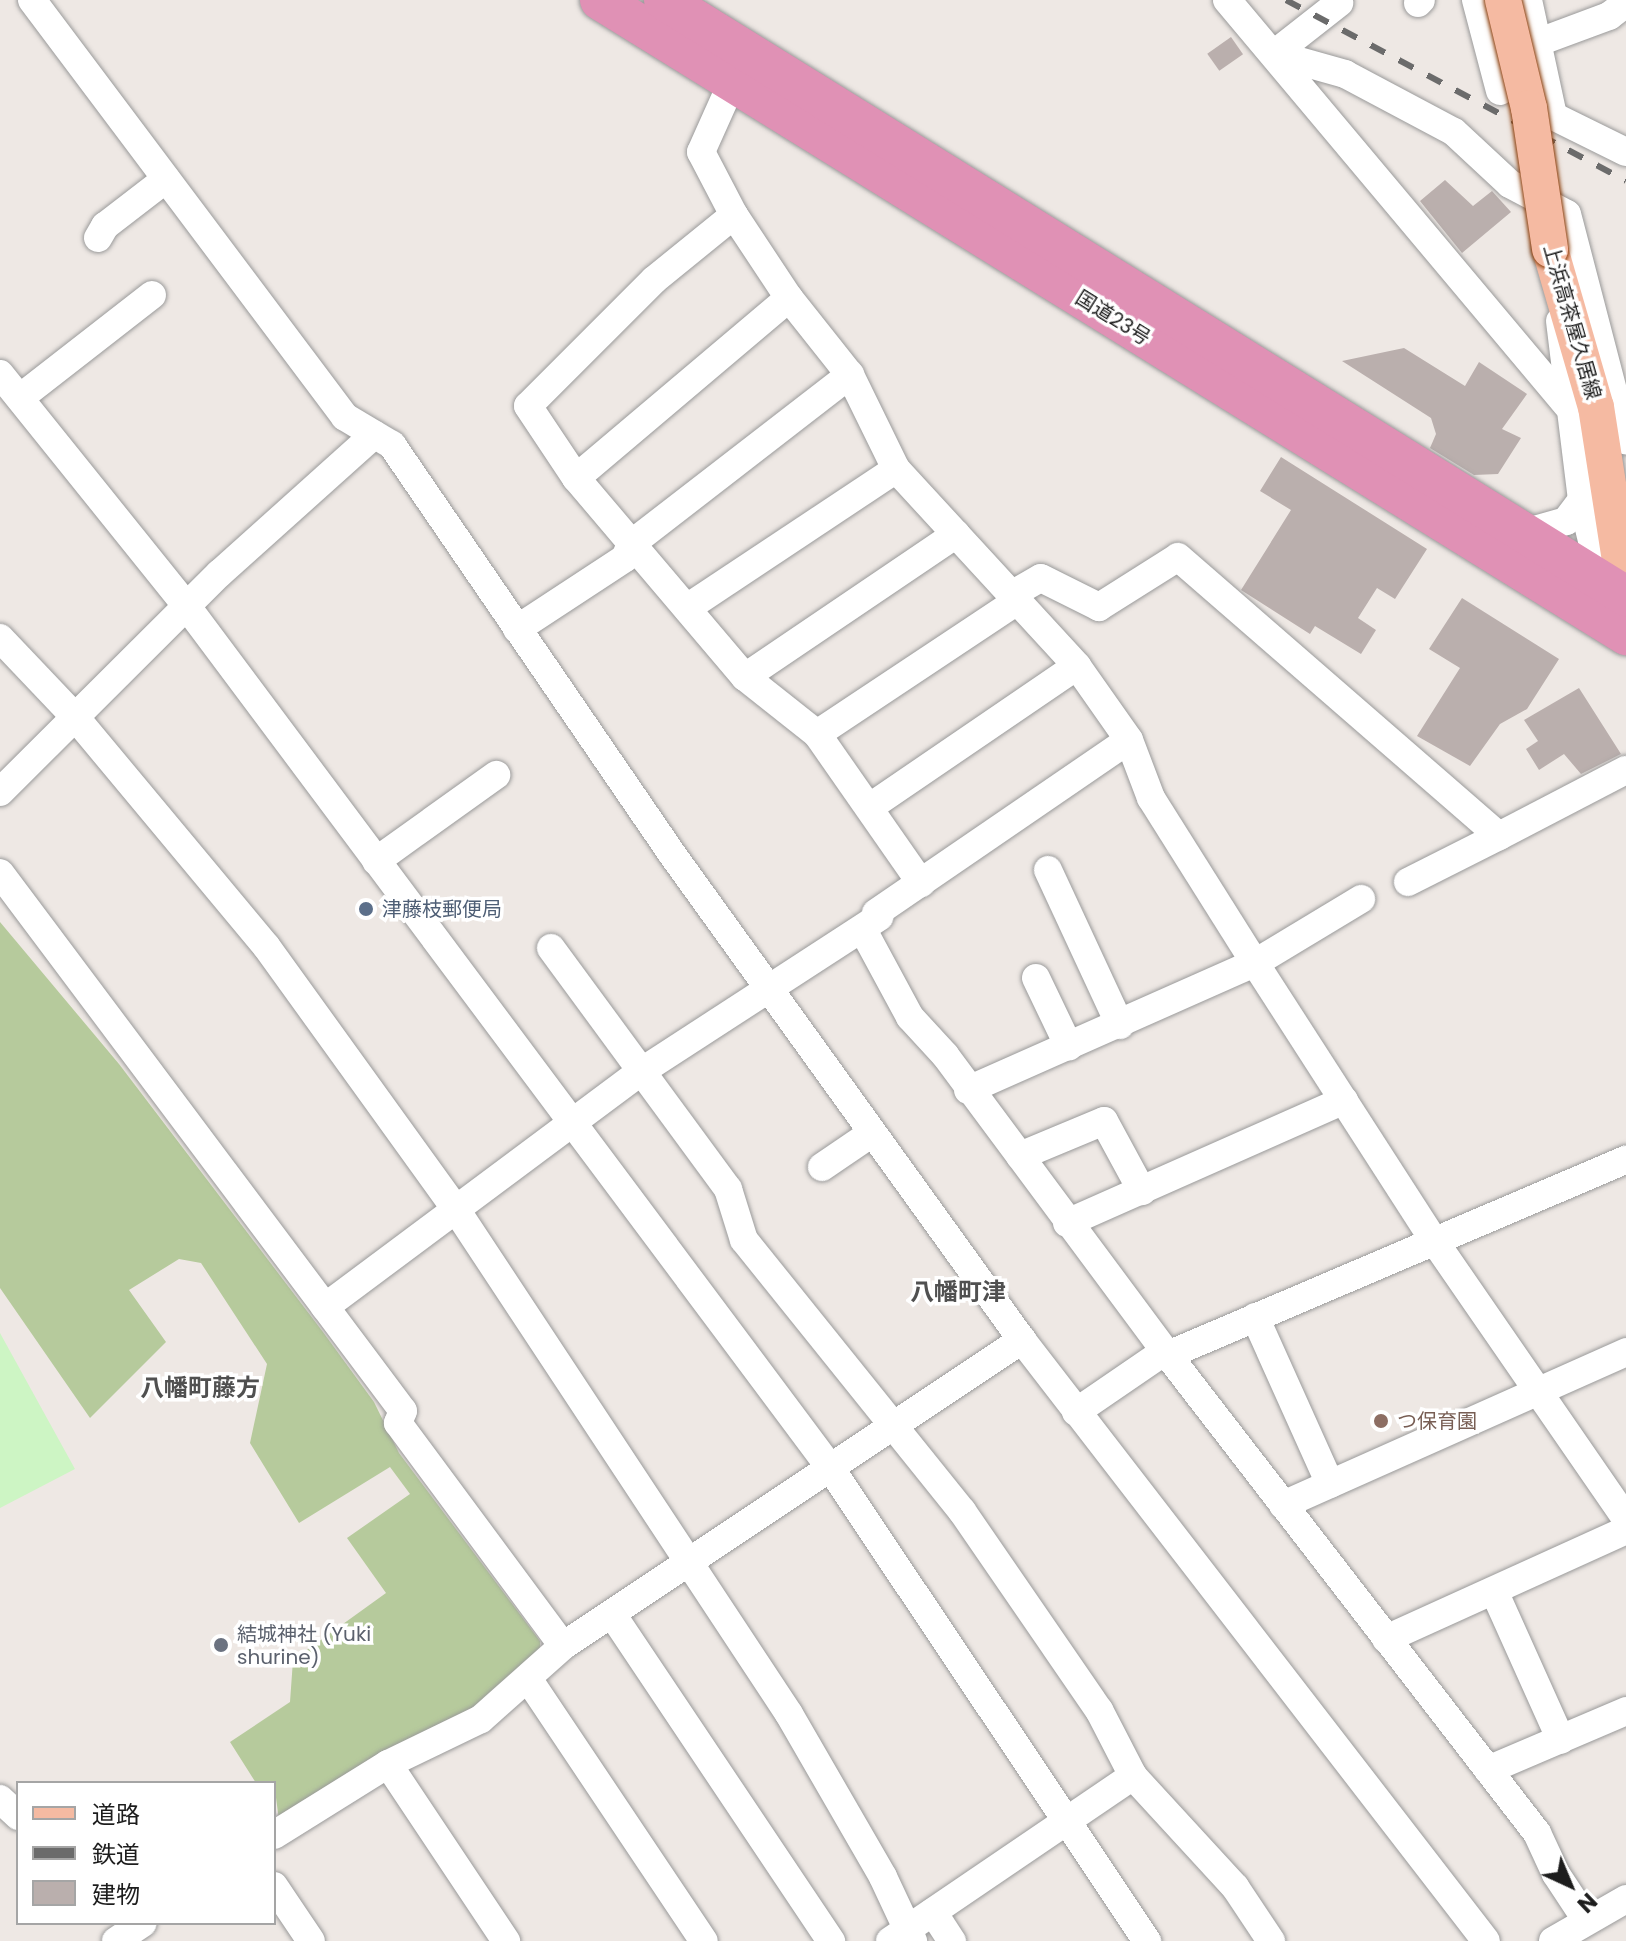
<!DOCTYPE html>
<html>
<head>
<meta charset="utf-8">
<style>
  body { margin:0 }
  #map { position:relative; width:1626px; height:1941px; overflow:hidden; background:#eee8e4; font-family:Poppins,"Noto Sans JP",sans-serif }
  div>[style] { position:absolute }
  [style*='--x'] { left:calc(var(--x)*1px); top:calc(var(--y)*1px); width:calc(var(--w)*1px); rotate:calc(var(--a)*1deg) }
  .forest>* { inset:0; background:#b6ca9c }
  .park>* { inset:0; background:#cdf5c4 }
  .building>* { inset:0; background:#baafad; transform-origin:0 0 }
  .roads { filter:drop-shadow(0 0 2px #9a9a9a) drop-shadow(0 0 2px #9a9a9a) }
  .minor>* { height:28px; margin:-14px; padding:0 14px; transform-origin:14px; border-radius:14px; background:#fff }
  .major>* { height:36px; margin:-18px; padding:0 18px; transform-origin:18px; border-radius:18px; background:#f5baa2 }
  .highway>* { height:40px; margin:-20px; padding:0 20px; transform-origin:20px; border-radius:20px; background:#e091b5 }
  .rail>* { height:6px; margin-top:-3px; transform-origin:0; background:repeating-linear-gradient(90deg,#6b6b6b 0 16px,transparent 0 32px) }
  .bridges { filter:drop-shadow(0 0 2px #8c3e0b) drop-shadow(0 0 2px #8c3e0b) }
  .major-bridge>* { height:36px; margin:-18px; padding:0 18px; transform-origin:18px; border-radius:18px; background:#f5baa2 }
  .dots>* { width:22px; height:22px; translate:-50% -50%; box-sizing:border-box; border:4px solid #fff; border-radius:50% }
  span { translate:-50% -50%; white-space:nowrap; text-align:center; line-height:1.15; -webkit-text-stroke:7px #fff; paint-order:stroke }
  .street-label { font-size:20px; color:#1d1d1d }
  .service-label { font-size:20px; color:#4e5e75 }
  .left { translate:0 -50%; text-align:left }
  .education-label { font-size:20px; color:#785e54 }
  .worship-label { font-size:20px; color:#5b616d }
  .quarter-label { font-size:24px; color:#505050; font-weight:700 }
  .legend { position:absolute; left:16px; top:1781px; width:260px; height:144px; box-sizing:border-box; background:#fff; border:2px solid #a5a5a5; margin:0; padding:10px 14px; list-style:none; font-size:24px; color:#1d1d1d }
  .legend li { display:flex; align-items:center; gap:16px; height:40px }
  .legend b { width:40px; border:2px solid #a5a5a5 }
  .north { position:absolute; left:1530px; top:1845px; width:80px; height:80px; -webkit-text-stroke:6px #fff; paint-order:stroke; rotate:136deg; font-size:22px; font-weight:700; line-height:32px; text-align:center; color:#1d1d1d }
  .north::after { content:''; display:block; margin:auto; width:28px; height:36px; background:#1d1d1d; clip-path:polygon(50% 0,100% 100%,50% 72%,0 100%) }
</style>
</head>
<body>
<div id="map">
  <div class="forest">
    <div style="clip-path:polygon(0 922px,119px 1064px,323px 1332px,374px 1402px,399px 1453px,540px 1641px,540px 1654px,472px 1709px,279px 1820px,274px 1783px,256px 1783px,230px 1742px,290px 1702px,293px 1660px,386px 1593px,347px 1538px,410px 1494px,390px 1467px,299px 1523px,250px 1443px,267px 1364px,201px 1263px,179px 1259px,129px 1290px,166px 1342px,90px 1418px,0 1288px)"></div>
  </div>
  <div class="park">
    <div style="clip-path:polygon(0 1333px,75px 1469px,0 1508px)"></div>
  </div>
  <div class="building">
    <div style="left:1231px;top:37px;width:21px;height:29px;rotate:55deg"></div>
    <div style="clip-path:polygon(1445px 180px,1473px 206px,1492px 191px,1511px 212px,1462px 253px,1420px 201px)"></div>
    <div style="clip-path:polygon(1404px 348px,1465px 386px,1479px 362px,1527px 394px,1502px 429px,1521px 438px,1498px 474px,1474px 475px,1430px 448px,1436px 434px,1431px 418px,1342px 361px)"></div>
    <div style="clip-path:polygon(1281px 457px,1427px 549px,1395px 599px,1377px 588px,1358px 618px,1376px 630px,1361px 654px,1315px 626px,1310px 634px,1241px 590px,1291px 510px,1260px 491px)"></div>
    <div style="clip-path:polygon(1462px 598px,1559px 659px,1527px 709px,1500px 724px,1470px 766px,1417px 736px,1460px 668px,1429px 649px)"></div>
    <div style="clip-path:polygon(1579px 688px,1621px 754px,1581px 774px,1564px 754px,1539px 770px,1526px 749px,1538px 741px,1524px 720px)"></div>
  </div>
  <div class="roads">
    <div class="minor">
      <div style="--x:32;--y:0;--w:521;--a:53.11"></div>
      <div style="--x:345;--y:417;--w:55;--a:30.8"></div>
      <div style="--x:392;--y:445;--w:496;--a:55.6"></div>
      <div style="--x:672;--y:854;--w:599;--a:54.24"></div>
      <div style="--x:1022;--y:1340;--w:759;--a:52.33"></div>
      <div style="--x:1227;--y:0;--w:529;--a:49.99"></div>
      <div style="--x:1476;--y:0;--w:94;--a:75.2"></div>
      <div style="--x:1528;--y:0;--w:119;--a:77.8"></div>
      <div style="--x:1553;--y:116;--w:81;--a:26.3"></div>
      <div style="--x:1418;--y:3;--w:4;--a:-45"></div>
      <div style="--x:1539;--y:42;--w:75;--a:-20.4"></div>
      <div style="--x:1609;--y:16;--w:21;--a:-37"></div>
      <div style="--x:1274;--y:54;--w:74;--a:15.7"></div>
      <div style="--x:1345;--y:74;--w:123;--a:28"></div>
      <div style="--x:1454;--y:132;--w:76;--a:42.9"></div>
      <div style="--x:1510;--y:184;--w:64;--a:27.8"></div>
      <div style="--x:1567;--y:214;--w:234;--a:75.4"></div>
      <div style="--x:1274;--y:54;--w:83;--a:-38.1"></div>
      <div style="--x:739;--y:67;--w:93;--a:114.1"></div>
      <div style="--x:701;--y:152;--w:71;--a:62.4"></div>
      <div style="--x:734;--y:215;--w:100;--a:56.5"></div>
      <div style="--x:789;--y:298;--w:98;--a:51.6"></div>
      <div style="--x:850;--y:375;--w:105;--a:63.9"></div>
      <div style="--x:896;--y:469;--w:268;--a:47.4"></div>
      <div style="--x:1077;--y:666;--w:90;--a:54.9"></div>
      <div style="--x:1129;--y:740;--w:62;--a:69.2"></div>
      <div style="--x:1151;--y:798;--w:195;--a:57.8"></div>
      <div style="--x:1255;--y:963;--w:328;--a:57.2"></div>
      <div style="--x:1433;--y:1239;--w:340;--a:55.4"></div>
      <div style="--x:734;--y:215;--w:103;--a:140.9"></div>
      <div style="--x:654;--y:280;--w:178;--a:135"></div>
      <div style="--x:528;--y:406;--w:87;--a:56.3"></div>
      <div style="--x:576;--y:478;--w:261;--a:49.7"></div>
      <div style="--x:745;--y:677;--w:92;--a:38.4"></div>
      <div style="--x:817;--y:734;--w:182;--a:55.1"></div>
      <div style="--x:98;--y:238;--w:14;--a:-60"></div>
      <div style="--x:105;--y:226;--w:77;--a:-37.6"></div>
      <div style="--x:1560;--y:321;--w:180;--a:83"></div>
      <div style="--x:1582;--y:500;--w:55;--a:76.2"></div>
      <div style="--x:1595;--y:553;--w:39;--a:54"></div>
      <div style="--x:0;--y:374;--w:300;--a:51.2"></div>
      <div style="--x:188;--y:608;--w:1071;--a:53.24"></div>
      <div style="--x:829;--y:1466;--w:572;--a:56.2"></div>
      <div style="--x:21;--y:397;--w:166;--a:-37.9"></div>
      <div style="--x:576;--y:478;--w:279;--a:-40.2"></div>
      <div style="--x:1524;--y:533;--w:44;--a:-15.9"></div>
      <div style="--x:1566;--y:521;--w:26;--a:-53"></div>
      <div style="--x:1011;--y:595;--w:34;--a:-30"></div>
      <div style="--x:1041;--y:578;--w:65;--a:26.6"></div>
      <div style="--x:1099;--y:607;--w:93;--a:-32.3"></div>
      <div style="--x:1178;--y:557;--w:425;--a:41"></div>
      <div style="--x:1499;--y:836;--w:143;--a:-27.5"></div>
      <div style="--x:687;--y:608;--w:251;--a:-33.6"></div>
      <div style="--x:517;--y:629;--w:129;--a:-33.3"></div>
      <div style="--x:625;--y:558;--w:15;--a:-67"></div>
      <div style="--x:631;--y:544;--w:277;--a:-37.7"></div>
      <div style="--x:0;--y:638;--w:110;--a:46.5"></div>
      <div style="--x:76;--y:718;--w:297;--a:50.2"></div>
      <div style="--x:266;--y:946;--w:323;--a:54.2"></div>
      <div style="--x:455;--y:1208;--w:606;--a:56.57"></div>
      <div style="--x:789;--y:1714;--w:188;--a:60"></div>
      <div style="--x:883;--y:1877;--w:71;--a:64.9"></div>
      <div style="--x:745;--y:677;--w:255;--a:-34.1"></div>
      <div style="--x:817;--y:734;--w:240;--a:-33.6"></div>
      <div style="--x:0;--y:792;--w:310;--a:-44.9"></div>
      <div style="--x:220;--y:573;--w:207;--a:-41.9"></div>
      <div style="--x:870;--y:807;--w:250;--a:-34.3"></div>
      <div style="--x:376;--y:861;--w:148;--a:-35.6"></div>
      <div style="--x:1048;--y:870;--w:171;--a:65.1"></div>
      <div style="--x:0;--y:873;--w:672;--a:53.16"></div>
      <div style="--x:403;--y:1411;--w:13;--a:113"></div>
      <div style="--x:398;--y:1423;--w:277;--a:53.5"></div>
      <div style="--x:1408;--y:882;--w:102;--a:-26.8"></div>
      <div style="--x:876;--y:913;--w:306;--a:-34.4"></div>
      <div style="--x:863;--y:930;--w:99;--a:61.6"></div>
      <div style="--x:910;--y:1017;--w:52;--a:47.4"></div>
      <div style="--x:945;--y:1055;--w:374;--a:53.4"></div>
      <div style="--x:551;--y:948;--w:299;--a:53.7"></div>
      <div style="--x:728;--y:1189;--w:53;--a:72.6"></div>
      <div style="--x:744;--y:1240;--w:348;--a:51.2"></div>
      <div style="--x:962;--y:1511;--w:242;--a:55.5"></div>
      <div style="--x:1099;--y:1710;--w:74;--a:62.7"></div>
      <div style="--x:1133;--y:1776;--w:151;--a:47.4"></div>
      <div style="--x:1235;--y:1887;--w:65;--a:56.3"></div>
      <div style="--x:1036;--y:978;--w:76;--a:64.4"></div>
      <div style="--x:968;--y:1090;--w:314;--a:-23.9"></div>
      <div style="--x:1255;--y:963;--w:124;--a:-31.1"></div>
      <div style="--x:1020;--y:1156;--w:91;--a:-22.6"></div>
      <div style="--x:1104;--y:1121;--w:80;--a:61.5"></div>
      <div style="--x:822;--y:1167;--w:60;--a:-34.2"></div>
      <div style="--x:1067;--y:1223;--w:303;--a:-23.9"></div>
      <div style="--x:325;--y:1307;--w:395;--a:-36.7"></div>
      <div style="--x:642;--y:1071;--w:283;--a:-33"></div>
      <div style="--x:1255;--y:1317;--w:183;--a:65.8"></div>
      <div style="--x:1076;--y:1412;--w:108;--a:-34.4"></div>
      <div style="--x:1283;--y:1505;--w:376;--a:-24"></div>
      <div style="--x:1494;--y:1591;--w:163;--a:65.8"></div>
      <div style="--x:612;--y:1614;--w:394;--a:56.2"></div>
      <div style="--x:1386;--y:1639;--w:264;--a:-24.4"></div>
      <div style="--x:529;--y:1680;--w:314;--a:56.2"></div>
      <div style="--x:388;--y:1764;--w:213;--a:56.3"></div>
      <div style="--x:1488;--y:1770;--w:150;--a:-23.1"></div>
      <div style="--x:0;--y:1799;--w:25;--a:43"></div>
      <div style="--x:274;--y:1835;--w:134;--a:-31.9"></div>
      <div style="--x:388;--y:1764;--w:103;--a:-25.8"></div>
      <div style="--x:481;--y:1719;--w:110;--a:-41.7"></div>
      <div style="--x:563;--y:1646;--w:552;--a:-33.69"></div>
      <div style="--x:274;--y:1886;--w:66;--a:56.1"></div>
      <div style="--x:933;--y:1912;--w:35;--a:57"></div>
      <div style="--x:1585;--y:1918;--w:53;--a:-123.4"></div>
      <div style="--x:1556;--y:1874;--w:45;--a:-114.9"></div>
      <div style="--x:1537;--y:1833;--w:604;--a:-127.67"></div>
      <div style="--x:1168;--y:1355;--w:498;--a:-23.1"></div>
      <div style="--x:116;--y:1941;--w:32;--a:-34"></div>
      <div style="--x:890;--y:1941;--w:294;--a:-34.2"></div>
      <div style="--x:1553;--y:1941;--w:84;--a:-29.9"></div>
    </div>
    <div class="major">
      <div style="--x:1550;--y:249;--w:165;--a:73.8"></div>
      <div style="--x:1596;--y:407;--w:194;--a:81.1"></div>
    </div>
    <div class="highway">
      <div style="--x:600;--y:0;--w:1207;--a:31.75"></div>
      <div style="--x:664;--y:0;--w:1132;--a:31.78"></div>
    </div>
  </div>
  <div class="rail">
    <div style="--x:1286;--y:0;--w:385;--a:28"></div>
  </div>
  <div class="bridges">
    <div class="major-bridge">
      <div style="--x:1503;--y:0;--w:111;--a:76.5"></div>
      <div style="--x:1529;--y:108;--w:143;--a:81.5"></div>
    </div>
  </div>
  <div class="dots">
    <div style="left:366px;top:909px;background:#5c6f8a"></div>
    <div style="left:1381px;top:1421px;background:#8d6e63"></div>
    <div style="left:221px;top:1645px;background:#6b7280"></div>
  </div>
  <div class="street-label">
    <span style="left:1113px;top:318px;rotate:32deg">国道23号</span>
    <span style="left:1572px;top:322px;rotate:74deg">上浜高茶屋久居線</span>
  </div>
  <div class="service-label">
    <span class="left" style="left:382px;top:909px">津藤枝郵便局</span>
  </div>
  <div class="education-label">
    <span class="left" style="left:1397px;top:1421px">つ保育園</span>
  </div>
  <div class="worship-label">
    <span class="left" style="left:237px;top:1646px">結城神社 (Yuki<br>shurine)</span>
  </div>
  <div class="quarter-label">
    <span style="left:958px;top:1292px">八幡町津</span>
    <span style="left:200px;top:1388px">八幡町藤方</span>
  </div>
  <ul class="legend">
  <li><b style="height:10px;background:#f5baa2"></b>道路</li>
  <li><b style="height:10px;background:#6b6b6b"></b>鉄道</li>
  <li><b style="height:22px;background:#baafad"></b>建物</li>
  </ul>
  <div class="north">N</div>
</div>
</body>
</html>
